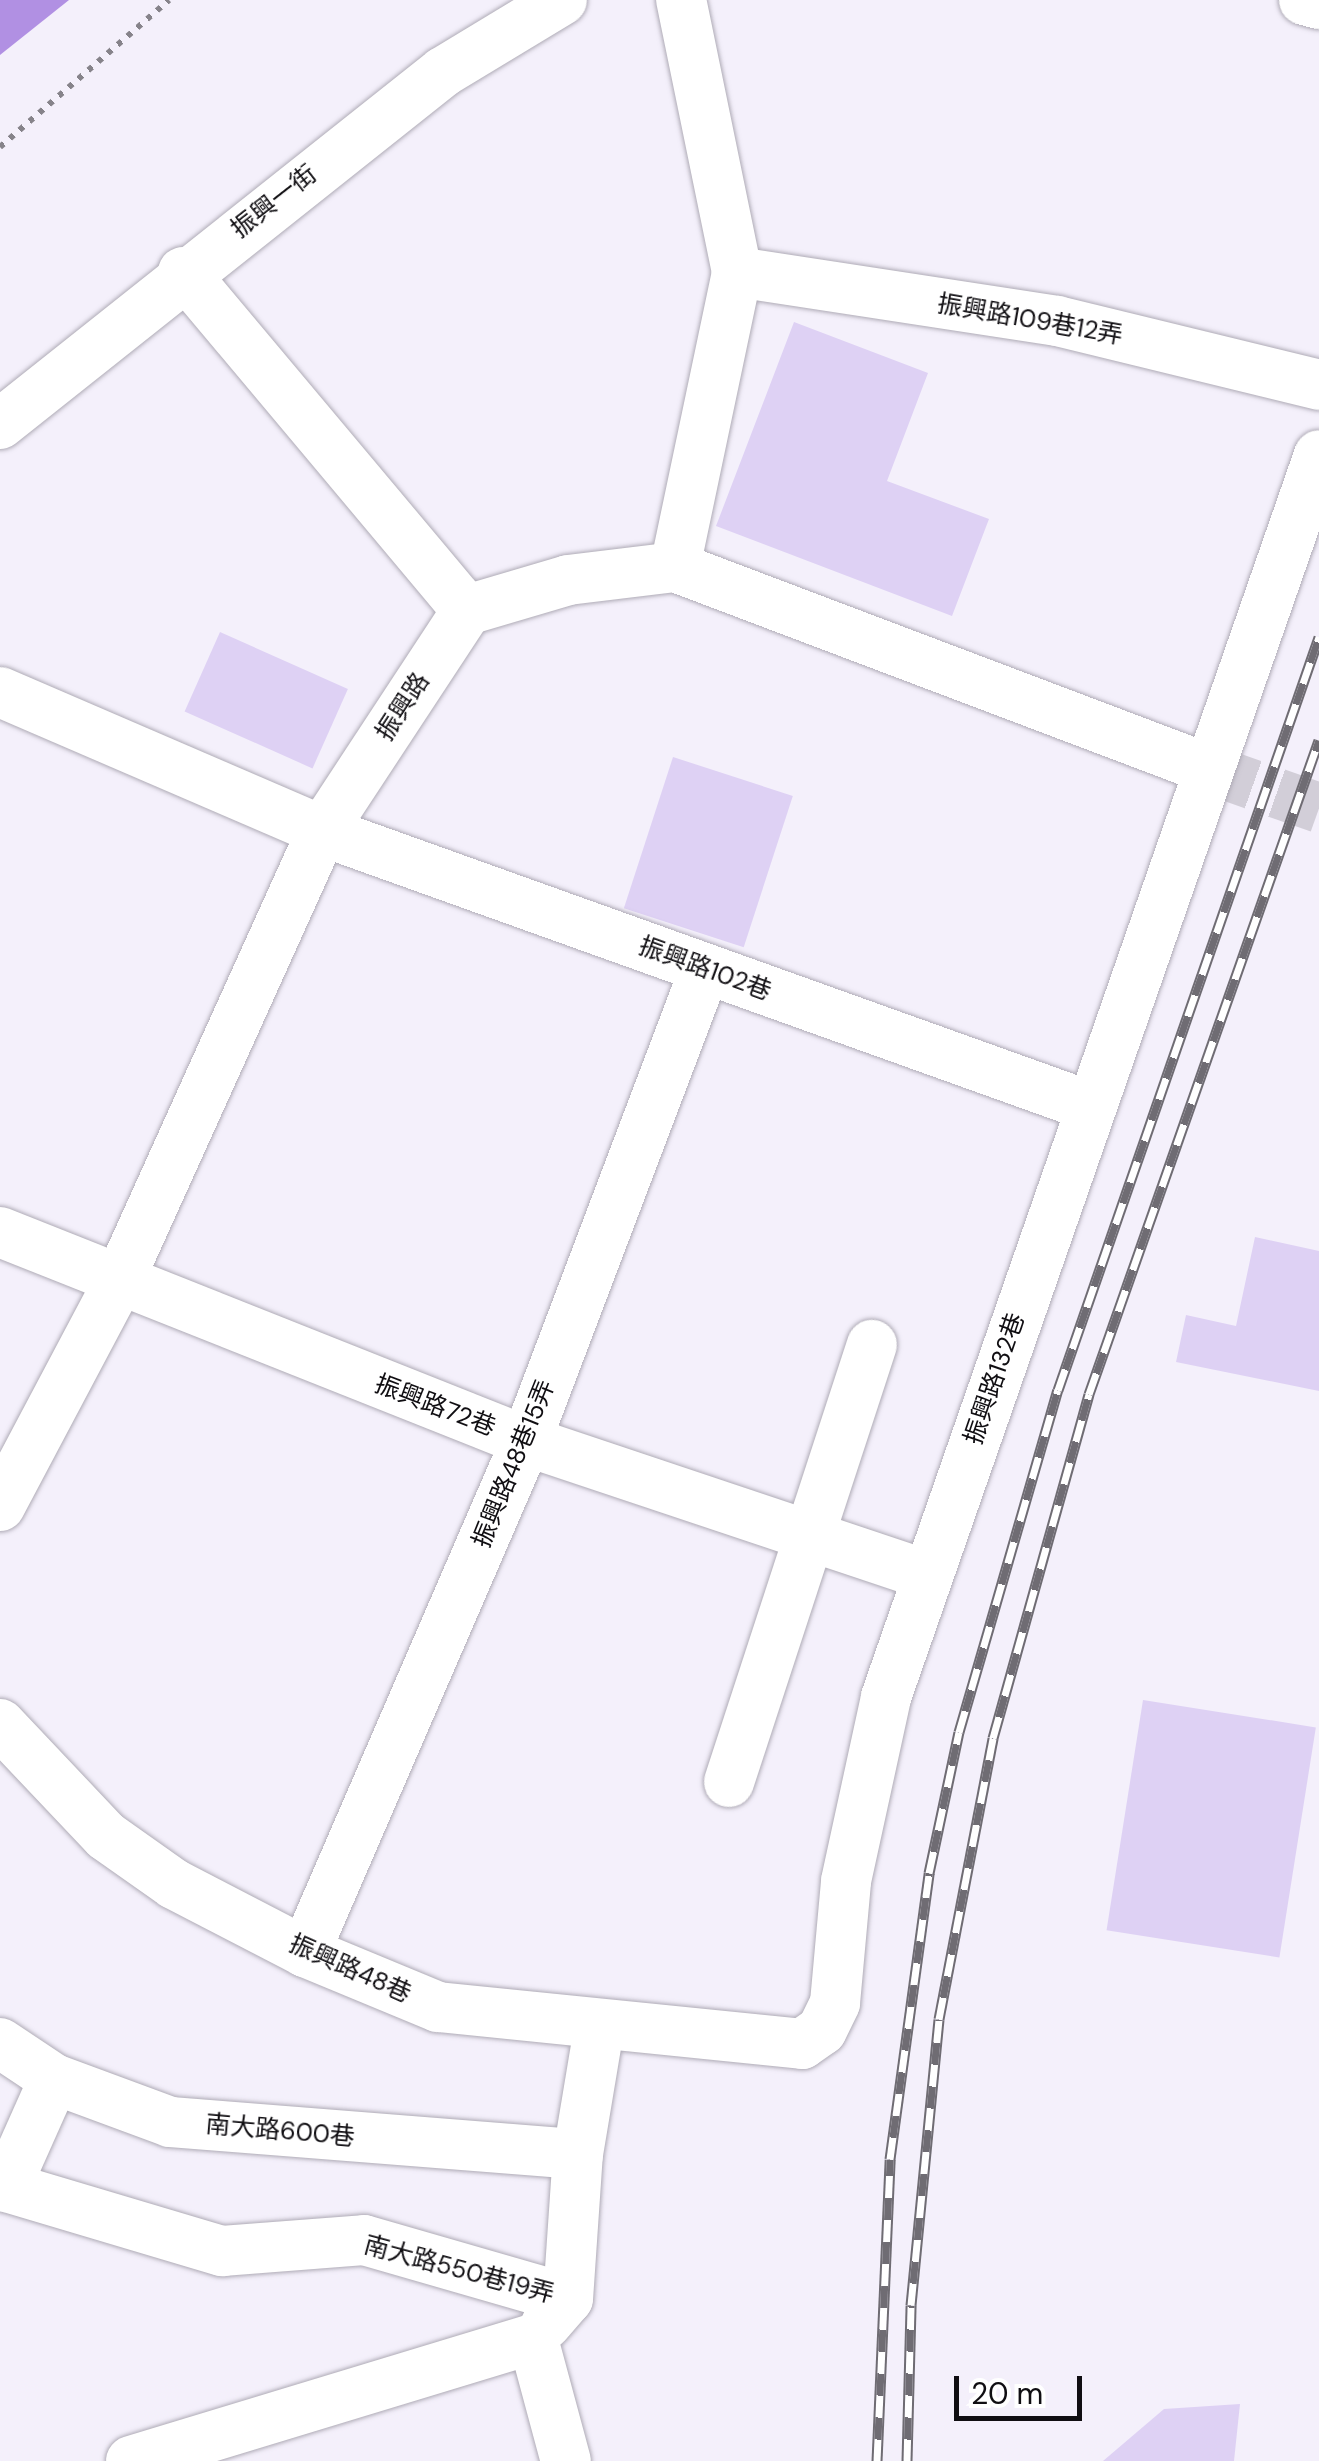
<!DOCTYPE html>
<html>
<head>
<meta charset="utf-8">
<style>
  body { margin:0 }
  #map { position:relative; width:1319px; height:2461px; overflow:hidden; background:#f4f0fb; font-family:"DM Sans","Noto Sans TC",sans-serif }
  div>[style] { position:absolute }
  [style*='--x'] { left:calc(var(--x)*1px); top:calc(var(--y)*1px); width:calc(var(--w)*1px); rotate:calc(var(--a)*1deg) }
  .water>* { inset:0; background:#b190e3 }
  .building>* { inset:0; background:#ded1f4; transform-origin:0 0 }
  .minor-tunnel>* { height:50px; margin-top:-25px; transform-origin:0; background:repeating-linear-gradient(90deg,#d2ced8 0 50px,transparent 0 75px) }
  .path>* { height:6px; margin-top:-3px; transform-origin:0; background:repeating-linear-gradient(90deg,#86838a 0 5px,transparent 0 13px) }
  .roads { filter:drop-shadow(0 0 2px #afabb6) drop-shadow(0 0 2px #afabb6) }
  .minor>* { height:50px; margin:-25px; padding:0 25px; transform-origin:25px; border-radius:25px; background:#fff }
  .rail>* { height:11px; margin-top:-5.5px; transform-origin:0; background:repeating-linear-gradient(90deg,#fff 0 22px,#6f6c73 0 44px); box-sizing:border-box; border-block:2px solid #6f6c73 }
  span { translate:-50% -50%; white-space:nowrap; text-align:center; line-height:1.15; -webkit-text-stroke:8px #fff; paint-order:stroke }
  .street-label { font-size:25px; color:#100e12 }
  .scale { position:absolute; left:954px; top:2376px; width:128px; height:45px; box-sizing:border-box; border:5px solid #100e12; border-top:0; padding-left:12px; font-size:30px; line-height:35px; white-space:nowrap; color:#100e12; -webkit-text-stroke:8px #fff; paint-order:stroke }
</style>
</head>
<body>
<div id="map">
  <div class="water">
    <div style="clip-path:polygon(0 0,69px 0,0 55px)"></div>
  </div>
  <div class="building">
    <div style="clip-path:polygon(794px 322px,928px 373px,887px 481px,989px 519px,952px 616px,716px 526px)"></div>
    <div style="left:220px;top:632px;width:140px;height:87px;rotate:24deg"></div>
    <div style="left:673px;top:757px;width:126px;height:159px;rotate:18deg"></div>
    <div style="clip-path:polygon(1255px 1237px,1319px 1251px,1319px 1391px,1176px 1362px,1186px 1315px,1236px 1326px)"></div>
    <div style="left:1143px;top:1700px;width:175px;height:233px;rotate:9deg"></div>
    <div style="clip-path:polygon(1240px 2404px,1234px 2461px,1103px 2461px,1164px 2409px)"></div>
  </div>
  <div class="minor-tunnel">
    <div style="--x:1206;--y:768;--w:120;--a:19.5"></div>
  </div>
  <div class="path">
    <div style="--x:0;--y:147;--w:224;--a:-41"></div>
  </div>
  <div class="roads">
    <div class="minor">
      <div style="--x:1304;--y:0;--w:16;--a:15"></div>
      <div style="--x:183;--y:272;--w:441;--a:50"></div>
      <div style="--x:737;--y:272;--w:324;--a:8.7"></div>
      <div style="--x:1057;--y:321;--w:270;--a:13.7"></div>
      <div style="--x:0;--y:424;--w:566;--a:-38.47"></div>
      <div style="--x:443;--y:72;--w:139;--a:-31.2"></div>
      <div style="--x:675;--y:567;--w:301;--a:-78.1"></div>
      <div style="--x:737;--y:272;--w:278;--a:-101.6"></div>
      <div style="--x:0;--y:692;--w:351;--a:23.3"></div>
      <div style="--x:322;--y:831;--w:815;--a:19.72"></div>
      <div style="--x:0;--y:1232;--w:566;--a:21.67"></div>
      <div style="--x:526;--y:1441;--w:423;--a:18.5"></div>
      <div style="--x:0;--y:1506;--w:252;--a:-62.1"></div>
      <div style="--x:118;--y:1283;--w:496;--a:-65.7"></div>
      <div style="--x:322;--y:831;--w:264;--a:-56.7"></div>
      <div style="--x:467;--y:610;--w:105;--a:-16.5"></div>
      <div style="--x:568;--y:580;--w:108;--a:-6.9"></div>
      <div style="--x:675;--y:567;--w:568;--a:20.73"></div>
      <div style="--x:0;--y:1724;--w:154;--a:46.6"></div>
      <div style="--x:106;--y:1836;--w:83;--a:35.2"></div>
      <div style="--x:174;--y:1884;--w:148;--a:27.4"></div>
      <div style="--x:305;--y:1952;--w:144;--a:22.5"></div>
      <div style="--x:438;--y:2007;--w:366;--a:5.8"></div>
      <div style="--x:802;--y:2044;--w:24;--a:-35"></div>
      <div style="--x:822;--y:2030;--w:30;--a:-64"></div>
      <div style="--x:835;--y:2003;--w:122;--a:-84.8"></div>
      <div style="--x:846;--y:1881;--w:188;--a:-77.7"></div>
      <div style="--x:886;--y:1697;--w:1315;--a:-70.78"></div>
      <div style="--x:729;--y:1782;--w:460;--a:-71.9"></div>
      <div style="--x:305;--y:1952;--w:557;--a:-66.61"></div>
      <div style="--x:526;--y:1441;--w:505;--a:-69.23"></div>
      <div style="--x:0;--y:2043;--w:65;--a:33.7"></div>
      <div style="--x:54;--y:2079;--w:124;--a:20.3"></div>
      <div style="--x:170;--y:2122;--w:409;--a:4.5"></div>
      <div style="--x:0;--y:2185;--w:232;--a:16.6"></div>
      <div style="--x:222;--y:2251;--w:142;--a:-4.4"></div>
      <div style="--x:364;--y:2240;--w:212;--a:16.1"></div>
      <div style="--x:6;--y:2187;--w:118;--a:-66"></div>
      <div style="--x:546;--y:2324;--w:33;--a:-49"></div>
      <div style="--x:568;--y:2299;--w:145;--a:-86.1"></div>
      <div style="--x:578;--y:2154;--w:128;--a:-80.5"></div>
      <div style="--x:533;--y:2339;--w:126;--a:74.9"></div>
      <div style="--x:131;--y:2461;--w:420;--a:-16.9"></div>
    </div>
  </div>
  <div class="rail">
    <div style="--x:877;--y:2461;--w:302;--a:-87.5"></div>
    <div style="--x:890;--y:2159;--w:289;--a:-82.2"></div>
    <div style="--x:929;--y:1873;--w:144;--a:-78"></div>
    <div style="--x:959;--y:1732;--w:356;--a:-73.9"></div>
    <div style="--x:1058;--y:1390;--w:797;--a:-70.88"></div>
    <div style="--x:907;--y:2461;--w:156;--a:-88.5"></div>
    <div style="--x:911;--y:2305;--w:287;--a:-84.4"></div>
    <div style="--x:939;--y:2019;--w:286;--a:-79.1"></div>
    <div style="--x:993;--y:1738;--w:357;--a:-74.4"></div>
    <div style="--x:1089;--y:1394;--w:693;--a:-70.62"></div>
  </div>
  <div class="street-label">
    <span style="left:274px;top:202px;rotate:-38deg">振興一街</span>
    <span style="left:1030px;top:320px;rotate:10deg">振興路109巷12弄</span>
    <span style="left:403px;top:707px;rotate:-57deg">振興路</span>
    <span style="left:705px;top:969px;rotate:20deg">振興路102巷</span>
    <span style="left:995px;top:1379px;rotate:-71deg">振興路132巷</span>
    <span style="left:435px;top:1406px;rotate:21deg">振興路72巷</span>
    <span style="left:514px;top:1464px;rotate:-68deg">振興路48巷15弄</span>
    <span style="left:350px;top:1969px;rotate:24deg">振興路48巷</span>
    <span style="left:280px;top:2131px;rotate:5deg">南大路600巷</span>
    <span style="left:459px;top:2270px;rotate:15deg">南大路550巷19弄</span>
  </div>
  <div class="scale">20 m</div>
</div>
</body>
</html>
